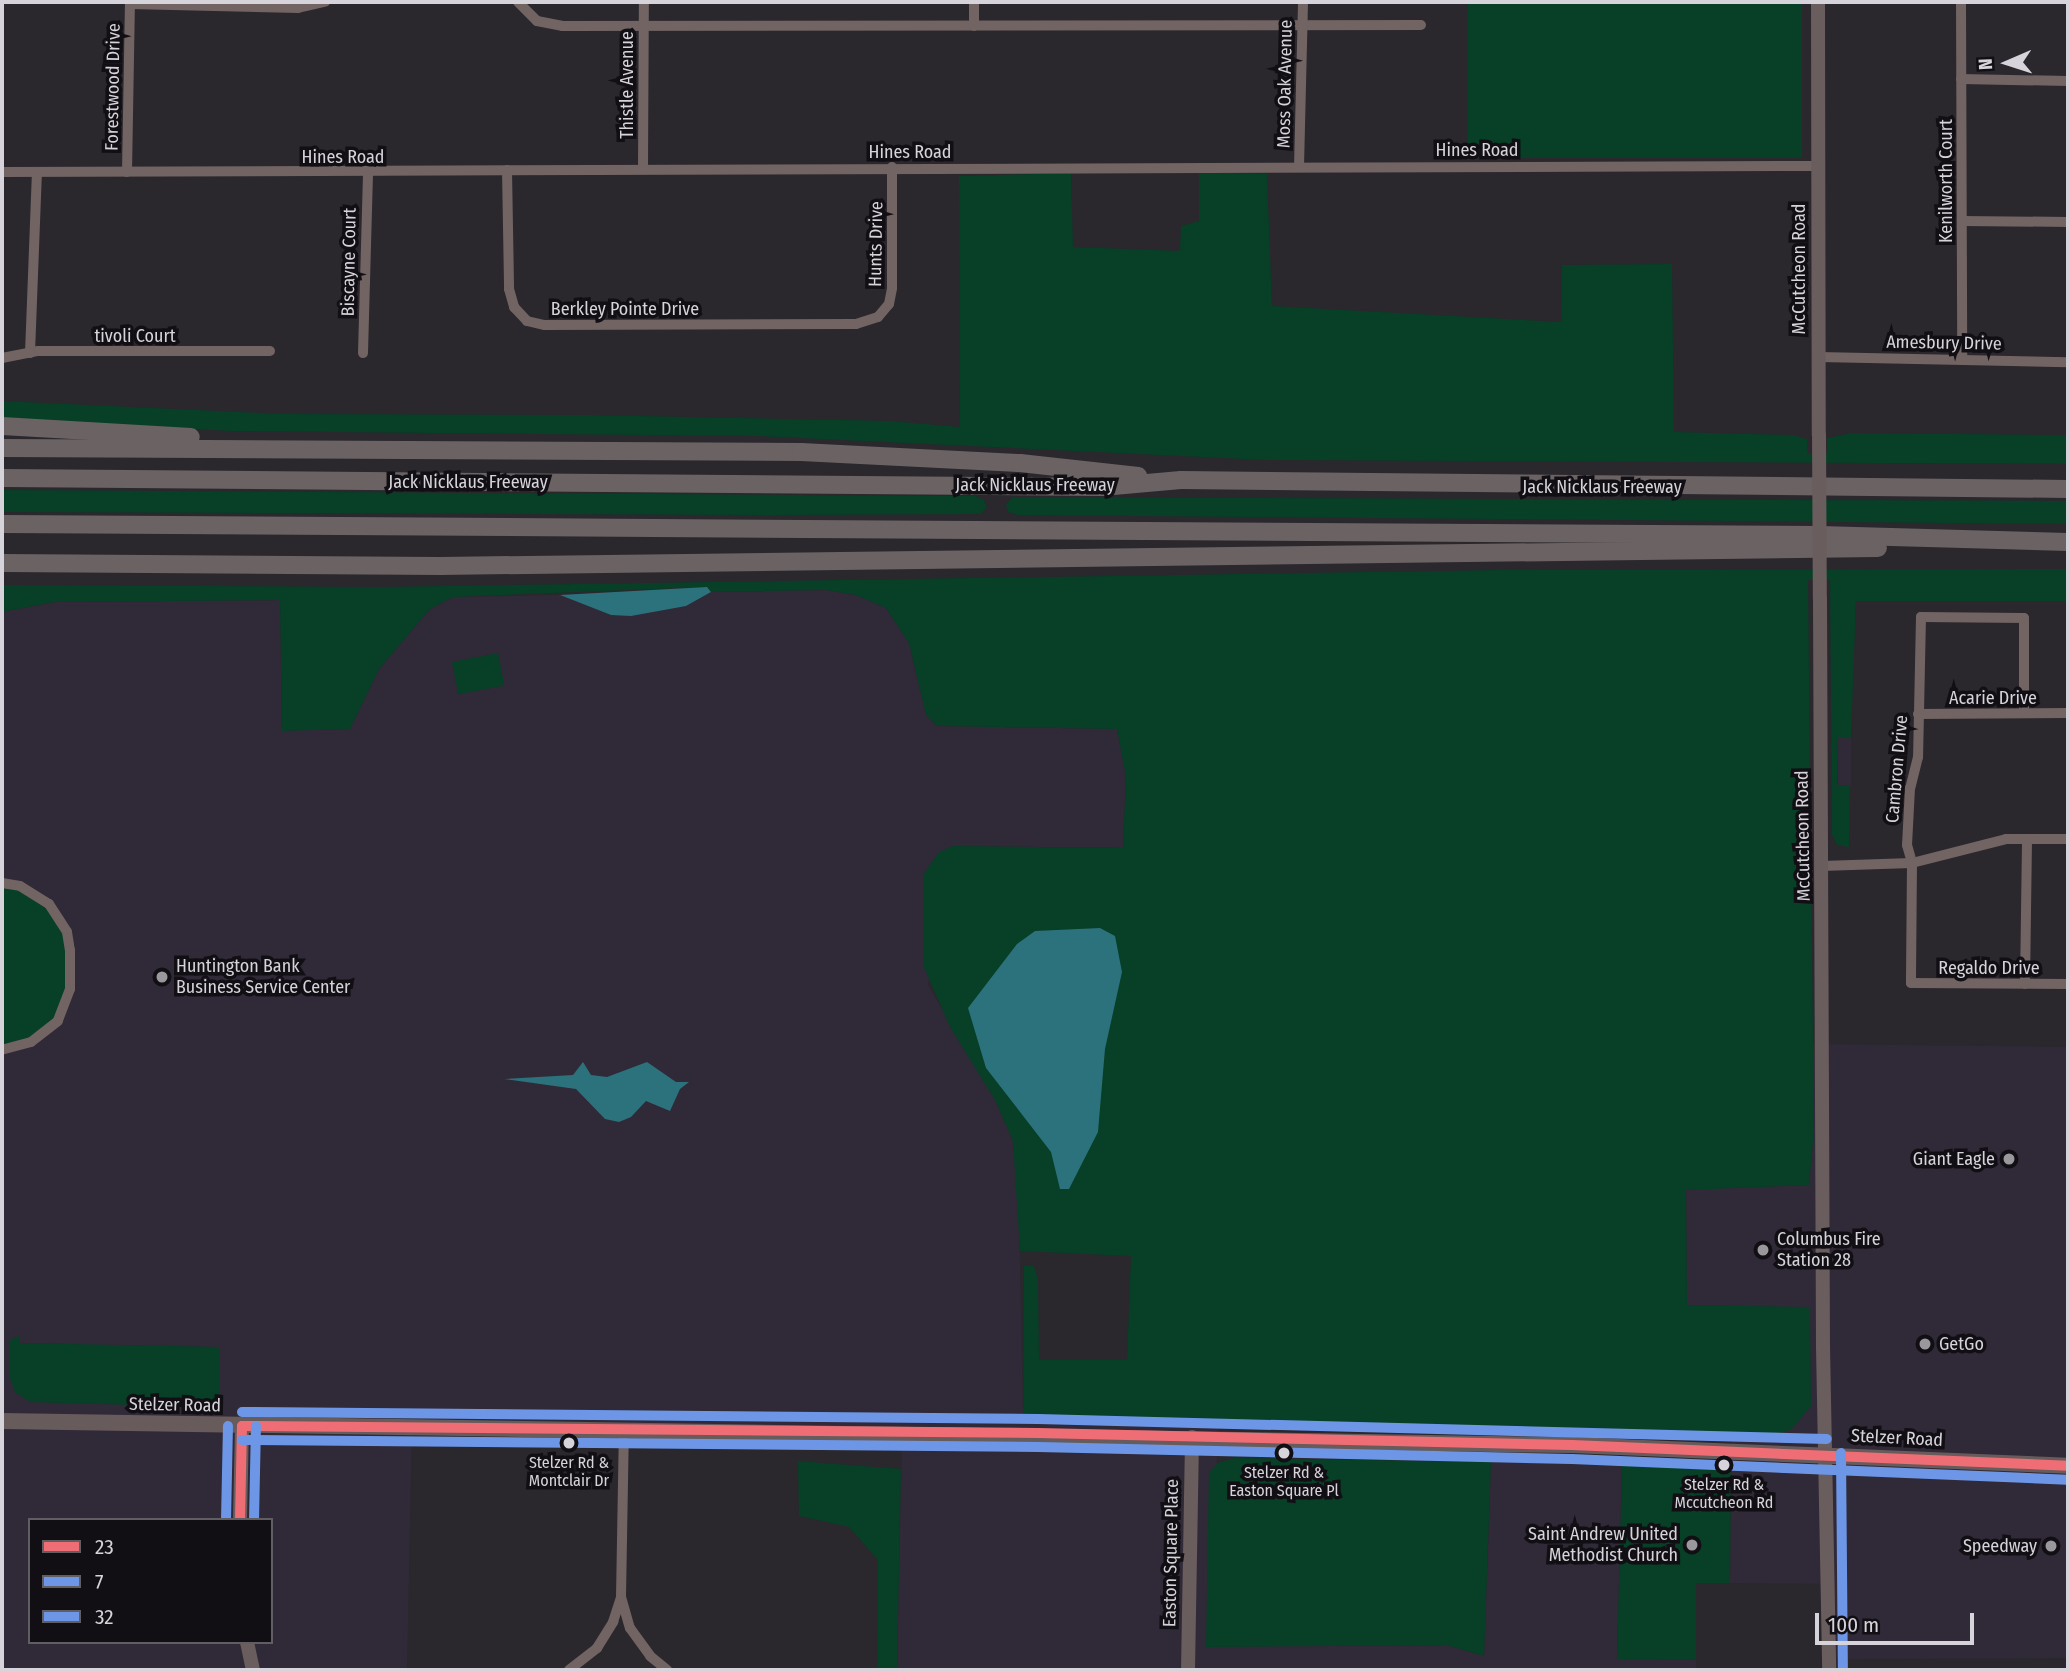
<!DOCTYPE html>
<html>
<head>
<meta charset="utf-8">
<style>
  body { margin:0 }
  #map { position:relative; width:2070px; height:1672px; overflow:hidden; background:#2a272d; font-family:"Fira Sans Condensed",sans-serif }
  div>[style] { position:absolute }
  [style*='--x'] { left:calc(var(--x)*1px); top:calc(var(--y)*1px); width:calc(var(--w)*1px); rotate:calc(var(--a)*1deg) }
  .built>* { inset:0; background:#302937; transform-origin:0 0 }
  .green>* { inset:0; background:#073f27; transform-origin:0 0 }
  .water>* { inset:0; background:#2b727c }
  .street>* { height:10px; margin:-5px; padding:0 5px; transform-origin:5px; border-radius:5px; background:#716463 }
  .secondary>* { height:14px; margin:-7px; padding:0 7px; transform-origin:7px; border-radius:7px; background:#6a5d5d }
  .primary>* { height:16px; margin:-8px; padding:0 8px; transform-origin:8px; border-radius:8px; background:#685b5c }
  .highway>* { height:18px; margin:-9px; padding:0 9px; transform-origin:9px; border-radius:9px; background:#6b6263 }
  .secondary-bridge>* { height:14px; margin:-7px; padding:0 7px; transform-origin:7px; border-radius:7px; background:#6a5d5d }
  .bus-1>* { height:10px; margin:-5px; padding:0 5px; transform-origin:5px; border-radius:5px; background:#ef6e75 }
  .bus-2>* { height:10px; margin:-5px; padding:0 5px; transform-origin:5px; border-radius:5px; background:#6d97e6 }
  .bus-3>* { height:10px; margin:-5px; padding:0 5px; transform-origin:5px; border-radius:5px; background:#6d97e6 }
  .dots>* { width:19px; height:19px; translate:-50% -50%; box-sizing:border-box; border:4px solid #110f14; border-radius:50% }
  span { translate:-50% -50%; white-space:nowrap; text-align:center; line-height:1.15; -webkit-text-stroke:7px #110f14; paint-order:stroke }
  .bus-label { font-size:16px; color:#d6d3da }
  .street-label { font-size:18px; color:#d6d3da }
  .poi-label { font-size:18px; color:#d6d3da }
  .left { translate:0 -50%; text-align:left }
  .right { translate:-100% -50%; text-align:right }
  .frame { position:absolute; inset:0; border:4px solid #d6d3da; pointer-events:none }
  .legend { position:absolute; left:28px; top:1518px; width:245px; height:126px; box-sizing:border-box; background:#110f14; border:2px solid #605d63; margin:0; padding:9px 12px; list-style:none; font-size:21px; color:#d6d3da }
  .legend li { display:flex; align-items:center; gap:14px; height:35px }
  .legend b { width:35px; border:2px solid #605d63 }
  .north { position:absolute; left:1972px; top:28px; width:70px; height:70px; -webkit-text-stroke:5px #110f14; paint-order:stroke; rotate:267deg; font-size:19px; font-weight:700; line-height:28px; text-align:center; color:#d6d3da }
  .north::after { content:''; display:block; margin:auto; width:24px; height:32px; background:#d6d3da; clip-path:polygon(50% 0,100% 100%,50% 72%,0 100%) }
  .scale { position:absolute; left:1815px; top:1613px; width:159px; height:32px; box-sizing:border-box; border:4px solid #d6d3da; border-top:0; padding-left:9px; font-size:21px; line-height:24px; white-space:nowrap; color:#d6d3da; -webkit-text-stroke:5px #110f14; paint-order:stroke }
</style>
</head>
<body>
<div id="map">
  <div class="built">
    <div style="clip-path:polygon(evenodd,826px 590px,856px 595px,886px 608px,909px 643px,926px 715px,937px 726px,1117px 729px,1126px 777px,1123px 848px,953px 846px,928px 985px,995px 1100px,1013px 1141px,1018px 1166px,1023px 1414px,1031px 1418px,1219px 1422px,1206px 1646px,1447px 1645px,1484px 1656px,1491px 1462px,1622px 1463px,1617px 1658px,1696px 1660px,1696px 1670px,897px 1670px,902px 1432px,412px 1427px,407px 1670px,2px 1670px,2px 612px,54px 602px,280px 600px,282px 730px,350px 729px,379px 669px,430px 609px,453px 597px,560px 595px,611px 615px,686px 606px,711px 592px,826px 590px,30px 1520px,271px 1520px,271px 1642px,30px 1642px,30px 1520px)"></div>
    <div style="left:1838px;top:738px;width:13px;height:48px"></div>
    <div style="clip-path:polygon(1812px 1044px,2068px 1047px,2068px 1658px,1828px 1659px,1829px 1584px,1730px 1583px,1732px 1432px,1776px 1435px,1810px 1308px,1687px 1305px,1686px 1189px,1809px 1185px,1814px 1131px)"></div>
  </div>
  <div class="green">
    <div style="left:1468px;top:2px;width:334px;height:156px"></div>
    <div style="clip-path:polygon(1199px 172px,1267px 174px,1272px 306px,1561px 322px,1562px 265px,1672px 264px,1674px 432px,1793px 435px,1807px 439px,1808px 454px,1827px 454px,1827px 438px,1851px 433px,2068px 435px,2068px 464px,1265px 460px,757px 436px,230px 431px,2px 418px,2px 401px,284px 414px,589px 415px,890px 421px,960px 427px,959px 176px,1071px 173px,1073px 247px,1180px 251px,1181px 226px,1199px 221px)"></div>
    <div style="clip-path:polygon(2px 490px,975px 496px,984px 500px,987px 507px,981px 514px,782px 515px,2px 512px)"></div>
    <div style="clip-path:polygon(1012px 497px,2068px 501px,2068px 524px,1018px 515px,1008px 512px,1006px 505px)"></div>
    <div style="clip-path:polygon(2068px 569px,2068px 601px,1856px 601px,1851px 738px,1838px 738px,1837px 785px,1850px 786px,1849px 847px,1837px 845px,1832px 835px,1830px 580px,1808px 580px,1814px 1131px,1809px 1185px,1686px 1190px,1687px 1305px,1810px 1307px,1811px 1406px,1792px 1429px,1776px 1435px,1031px 1418px,1023px 1414px,1024px 1266px,1034px 1266px,1038px 1279px,1039px 1360px,1127px 1360px,1131px 1256px,1020px 1251px,1013px 1141px,995px 1100px,950px 1027px,923px 965px,923px 875px,939px 852px,953px 846px,1123px 848px,1126px 777px,1117px 729px,937px 726px,926px 715px,909px 643px,886px 608px,856px 595px,826px 590px,711px 592px,707px 587px,453px 597px,430px 609px,379px 669px,350px 729px,282px 731px,280px 600px,54px 602px,2px 612px,2px 585px,381px 587px,1503px 570px)"></div>
    <div style="left:498px;top:653px;width:33px;height:47px;rotate:79deg"></div>
    <div style="clip-path:polygon(2px 883px,36px 893px,67px 932px,70px 989px,46px 1032px,2px 1050px)"></div>
    <div style="clip-path:polygon(19px 1336px,20px 1343px,220px 1347px,220px 1392px,212px 1405px,202px 1407px,30px 1402px,15px 1392px,10px 1378px,10px 1340px)"></div>
    <div style="clip-path:polygon(1234px 1458px,1491px 1462px,1484px 1656px,1447px 1645px,1206px 1647px,1209px 1472px,1218px 1463px)"></div>
    <div style="clip-path:polygon(798px 1461px,901px 1469px,897px 1670px,877px 1670px,878px 1560px,849px 1527px,799px 1516px)"></div>
    <div style="clip-path:polygon(1622px 1463px,1731px 1467px,1730px 1583px,1696px 1583px,1696px 1660px,1617px 1659px)"></div>
  </div>
  <div class="water">
    <div style="clip-path:polygon(707px 587px,711px 592px,686px 606px,631px 616px,611px 615px,560px 595px)"></div>
    <div style="clip-path:polygon(1100px 928px,1115px 936px,1122px 972px,1105px 1049px,1098px 1132px,1069px 1189px,1060px 1189px,1051px 1152px,986px 1068px,968px 1008px,1017px 944px,1035px 931px)"></div>
    <div style="clip-path:polygon(583px 1062px,591px 1075px,607px 1077px,647px 1062px,676px 1082px,689px 1082px,680px 1089px,670px 1111px,646px 1101px,631px 1117px,619px 1122px,605px 1119px,576px 1089px,504px 1079px,573px 1075px)"></div>
  </div>
  <div class="street">
    <div style="--x:518;--y:2;--w:27;--a:45"></div>
    <div style="--x:537;--y:21;--w:25;--a:11"></div>
    <div style="--x:562;--y:26;--w:859;--a:-0.07"></div>
    <div style="--x:974;--y:2;--w:24;--a:90"></div>
    <div style="--x:1961;--y:2;--w:357;--a:89.8"></div>
    <div style="--x:130;--y:4;--w:168;--a:1.4"></div>
    <div style="--x:298;--y:8;--w:28;--a:-13"></div>
    <div style="--x:1961;--y:79;--w:107;--a:1.1"></div>
    <div style="--x:1299;--y:167;--w:165;--a:-88.6"></div>
    <div style="--x:643;--y:168;--w:166;--a:-89.7"></div>
    <div style="--x:507;--y:170;--w:119;--a:89"></div>
    <div style="--x:509;--y:289;--w:19;--a:74"></div>
    <div style="--x:514;--y:307;--w:19;--a:47"></div>
    <div style="--x:527;--y:321;--w:18;--a:13"></div>
    <div style="--x:545;--y:325;--w:311;--a:-0.2"></div>
    <div style="--x:856;--y:324;--w:23;--a:-18"></div>
    <div style="--x:878;--y:317;--w:17;--a:-50"></div>
    <div style="--x:889;--y:304;--w:16;--a:-79"></div>
    <div style="--x:892;--y:288;--w:121;--a:-90"></div>
    <div style="--x:2;--y:172;--w:1816;--a:-0.19"></div>
    <div style="--x:127;--y:172;--w:170;--a:-89"></div>
    <div style="--x:1962;--y:221;--w:106;--a:0.5"></div>
    <div style="--x:30;--y:353;--w:181;--a:-87.8"></div>
    <div style="--x:363;--y:353;--w:181;--a:-88.4"></div>
    <div style="--x:1819;--y:357;--w:249;--a:1.2"></div>
    <div style="--x:2;--y:358;--w:37;--a:-11"></div>
    <div style="--x:38;--y:351;--w:232;--a:0"></div>
    <div style="--x:2024;--y:713;--w:95;--a:-90"></div>
    <div style="--x:2024;--y:618;--w:103;--a:-179.4"></div>
    <div style="--x:1921;--y:617;--w:140;--a:91.2"></div>
    <div style="--x:1918;--y:757;--w:32;--a:104"></div>
    <div style="--x:1910;--y:788;--w:57;--a:93"></div>
    <div style="--x:1907;--y:845;--w:19;--a:74"></div>
    <div style="--x:1912;--y:863;--w:120;--a:90.5"></div>
    <div style="--x:1911;--y:983;--w:157;--a:0.4"></div>
    <div style="--x:1918;--y:714;--w:150;--a:-0.4"></div>
    <div style="--x:1822;--y:866;--w:90;--a:-1.9"></div>
    <div style="--x:1912;--y:863;--w:97;--a:-14.3"></div>
    <div style="--x:2006;--y:839;--w:62;--a:0"></div>
    <div style="--x:2;--y:883;--w:18;--a:9"></div>
    <div style="--x:20;--y:886;--w:34;--a:32"></div>
    <div style="--x:49;--y:904;--w:33;--a:57"></div>
    <div style="--x:67;--y:932;--w:18;--a:81"></div>
    <div style="--x:70;--y:950;--w:39;--a:90"></div>
    <div style="--x:70;--y:989;--w:34;--a:111"></div>
    <div style="--x:58;--y:1021;--w:34;--a:142"></div>
    <div style="--x:31;--y:1042;--w:30;--a:165"></div>
    <div style="--x:2025;--y:984;--w:145;--a:-89.2"></div>
    <div style="--x:621;--y:1597;--w:32;--a:74"></div>
    <div style="--x:630;--y:1628;--w:34;--a:54"></div>
    <div style="--x:650;--y:1656;--w:22;--a:39"></div>
    <div style="--x:569;--y:1670;--w:36;--a:-38"></div>
    <div style="--x:597;--y:1648;--w:31;--a:-58"></div>
    <div style="--x:613;--y:1622;--w:26;--a:-72"></div>
    <div style="--x:621;--y:1597;--w:168;--a:-89"></div>
  </div>
  <div class="secondary">
    <div style="--x:1818;--y:2;--w:433;--a:89.9"></div>
    <div style="--x:1820;--y:599;--w:748;--a:89.77"></div>
    <div style="--x:1823;--y:1347;--w:323;--a:88.9"></div>
    <div style="--x:240;--y:1520;--w:94;--a:-88.8"></div>
    <div style="--x:247;--y:1642;--w:29;--a:78"></div>
    <div style="--x:1188;--y:1670;--w:233;--a:-89"></div>
  </div>
  <div class="primary">
    <div style="--x:2;--y:1421;--w:1570;--a:0.88"></div>
    <div style="--x:1572;--y:1445;--w:496;--a:2.4"></div>
  </div>
  <div class="highway">
    <div style="--x:2;--y:426;--w:189;--a:3.3"></div>
    <div style="--x:2;--y:448;--w:799;--a:0.29"></div>
    <div style="--x:801;--y:452;--w:219;--a:2.9"></div>
    <div style="--x:1020;--y:463;--w:119;--a:6.3"></div>
    <div style="--x:2;--y:478;--w:1100;--a:0.47"></div>
    <div style="--x:1102;--y:487;--w:79;--a:-5.1"></div>
    <div style="--x:1181;--y:480;--w:887;--a:0.58"></div>
    <div style="--x:2;--y:524;--w:1818;--a:0.35"></div>
    <div style="--x:1820;--y:535;--w:248;--a:1.6"></div>
    <div style="--x:2;--y:563;--w:438;--a:0.4"></div>
    <div style="--x:440;--y:566;--w:1438;--a:-0.72"></div>
  </div>
  <div class="secondary-bridge">
    <div style="--x:1819;--y:435;--w:164;--a:89.7"></div>
  </div>
  <div class="bus-1">
    <div style="--x:242;--y:1426;--w:796;--a:0.5"></div>
    <div style="--x:1038;--y:1433;--w:534;--a:1.29"></div>
    <div style="--x:1572;--y:1445;--w:496;--a:2.4"></div>
    <div style="--x:240;--y:1520;--w:94;--a:-88.8"></div>
  </div>
  <div class="bus-2">
    <div style="--x:242;--y:1440;--w:796;--a:0.5"></div>
    <div style="--x:1038;--y:1447;--w:534;--a:1.29"></div>
    <div style="--x:1572;--y:1459;--w:495;--a:2.4"></div>
    <div style="--x:254;--y:1520;--w:94;--a:-88.8"></div>
  </div>
  <div class="bus-3">
    <div style="--x:242;--y:1412;--w:796;--a:0.5"></div>
    <div style="--x:1038;--y:1419;--w:789;--a:1.45"></div>
    <div style="--x:1841;--y:1453;--w:217;--a:89.5"></div>
    <div style="--x:226;--y:1520;--w:94;--a:-88.8"></div>
  </div>
  <div class="dots">
    <div style="left:162px;top:977px;background:#9a979d"></div>
    <div style="left:2009px;top:1159px;background:#9a979d"></div>
    <div style="left:1763px;top:1250px;background:#9a979d"></div>
    <div style="left:1925px;top:1344px;background:#9a979d"></div>
    <div style="left:569px;top:1443px;background:#d6d3da"></div>
    <div style="left:1284px;top:1453px;background:#d6d3da"></div>
    <div style="left:1724px;top:1465px;background:#d6d3da"></div>
    <div style="left:1692px;top:1545px;background:#9a979d"></div>
    <div style="left:2051px;top:1546px;background:#9a979d"></div>
  </div>
  <div class="bus-label">
    <span style="left:569px;top:1472px">Stelzer Rd &amp;<br>Montclair Dr</span>
    <span style="left:1284px;top:1482px">Stelzer Rd &amp;<br>Easton Square Pl</span>
    <span style="left:1724px;top:1494px">Stelzer Rd &amp;<br>Mccutcheon Rd</span>
  </div>
  <div class="street-label">
    <span style="left:1285px;top:84px;rotate:-89deg">Moss Oak Avenue</span>
    <span style="left:627px;top:85px;rotate:-90deg">Thistle Avenue</span>
    <span style="left:113px;top:87px;rotate:-89deg">Forestwood Drive</span>
    <span style="left:1477px;top:150px">Hines Road</span>
    <span style="left:910px;top:152px">Hines Road</span>
    <span style="left:343px;top:157px">Hines Road</span>
    <span style="left:1946px;top:181px;rotate:-90deg">Kenilworth Court</span>
    <span style="left:876px;top:244px;rotate:-89deg">Hunts Drive</span>
    <span style="left:349px;top:262px;rotate:-89deg">Biscayne Court</span>
    <span style="left:1799px;top:269px;rotate:-90deg">McCutcheon Road</span>
    <span style="left:625px;top:309px">Berkley Pointe Drive</span>
    <span style="left:135px;top:336px">tivoli Court</span>
    <span style="left:1944px;top:343px;rotate:1deg">Amesbury Drive</span>
    <span style="left:468px;top:482px">Jack Nicklaus Freeway</span>
    <span style="left:1035px;top:485px">Jack Nicklaus Freeway</span>
    <span style="left:1602px;top:487px">Jack Nicklaus Freeway</span>
    <span style="left:1993px;top:698px">Acarie Drive</span>
    <span style="left:1897px;top:769px;rotate:-85deg">Cambron Drive</span>
    <span style="left:1803px;top:836px;rotate:-91deg">McCutcheon Road</span>
    <span style="left:1989px;top:968px">Regaldo Drive</span>
    <span style="left:175px;top:1405px;rotate:1deg">Stelzer Road</span>
    <span style="left:1897px;top:1438px;rotate:3deg">Stelzer Road</span>
    <span style="left:1171px;top:1553px;rotate:-89deg">Easton Square Place</span>
  </div>
  <div class="poi-label">
    <span class="left" style="left:176px;top:977px">Huntington Bank<br>Business Service Center</span>
    <span class="right" style="left:1995px;top:1159px">Giant Eagle</span>
    <span class="left" style="left:1777px;top:1250px">Columbus Fire<br>Station 28</span>
    <span class="left" style="left:1939px;top:1344px">GetGo</span>
    <span class="right" style="left:1678px;top:1545px">Saint Andrew United<br>Methodist Church</span>
    <span class="right" style="left:2037px;top:1546px">Speedway</span>
  </div>
  <div class="frame"></div>
  <ul class="legend">
  <li><b style="height:9px;background:#ef6e75"></b>23</li>
  <li><b style="height:9px;background:#6d97e6"></b>7</li>
  <li><b style="height:9px;background:#6d97e6"></b>32</li>
  </ul>
  <div class="north">N</div>
  <div class="scale">100 m</div>
</div>
</body>
</html>
